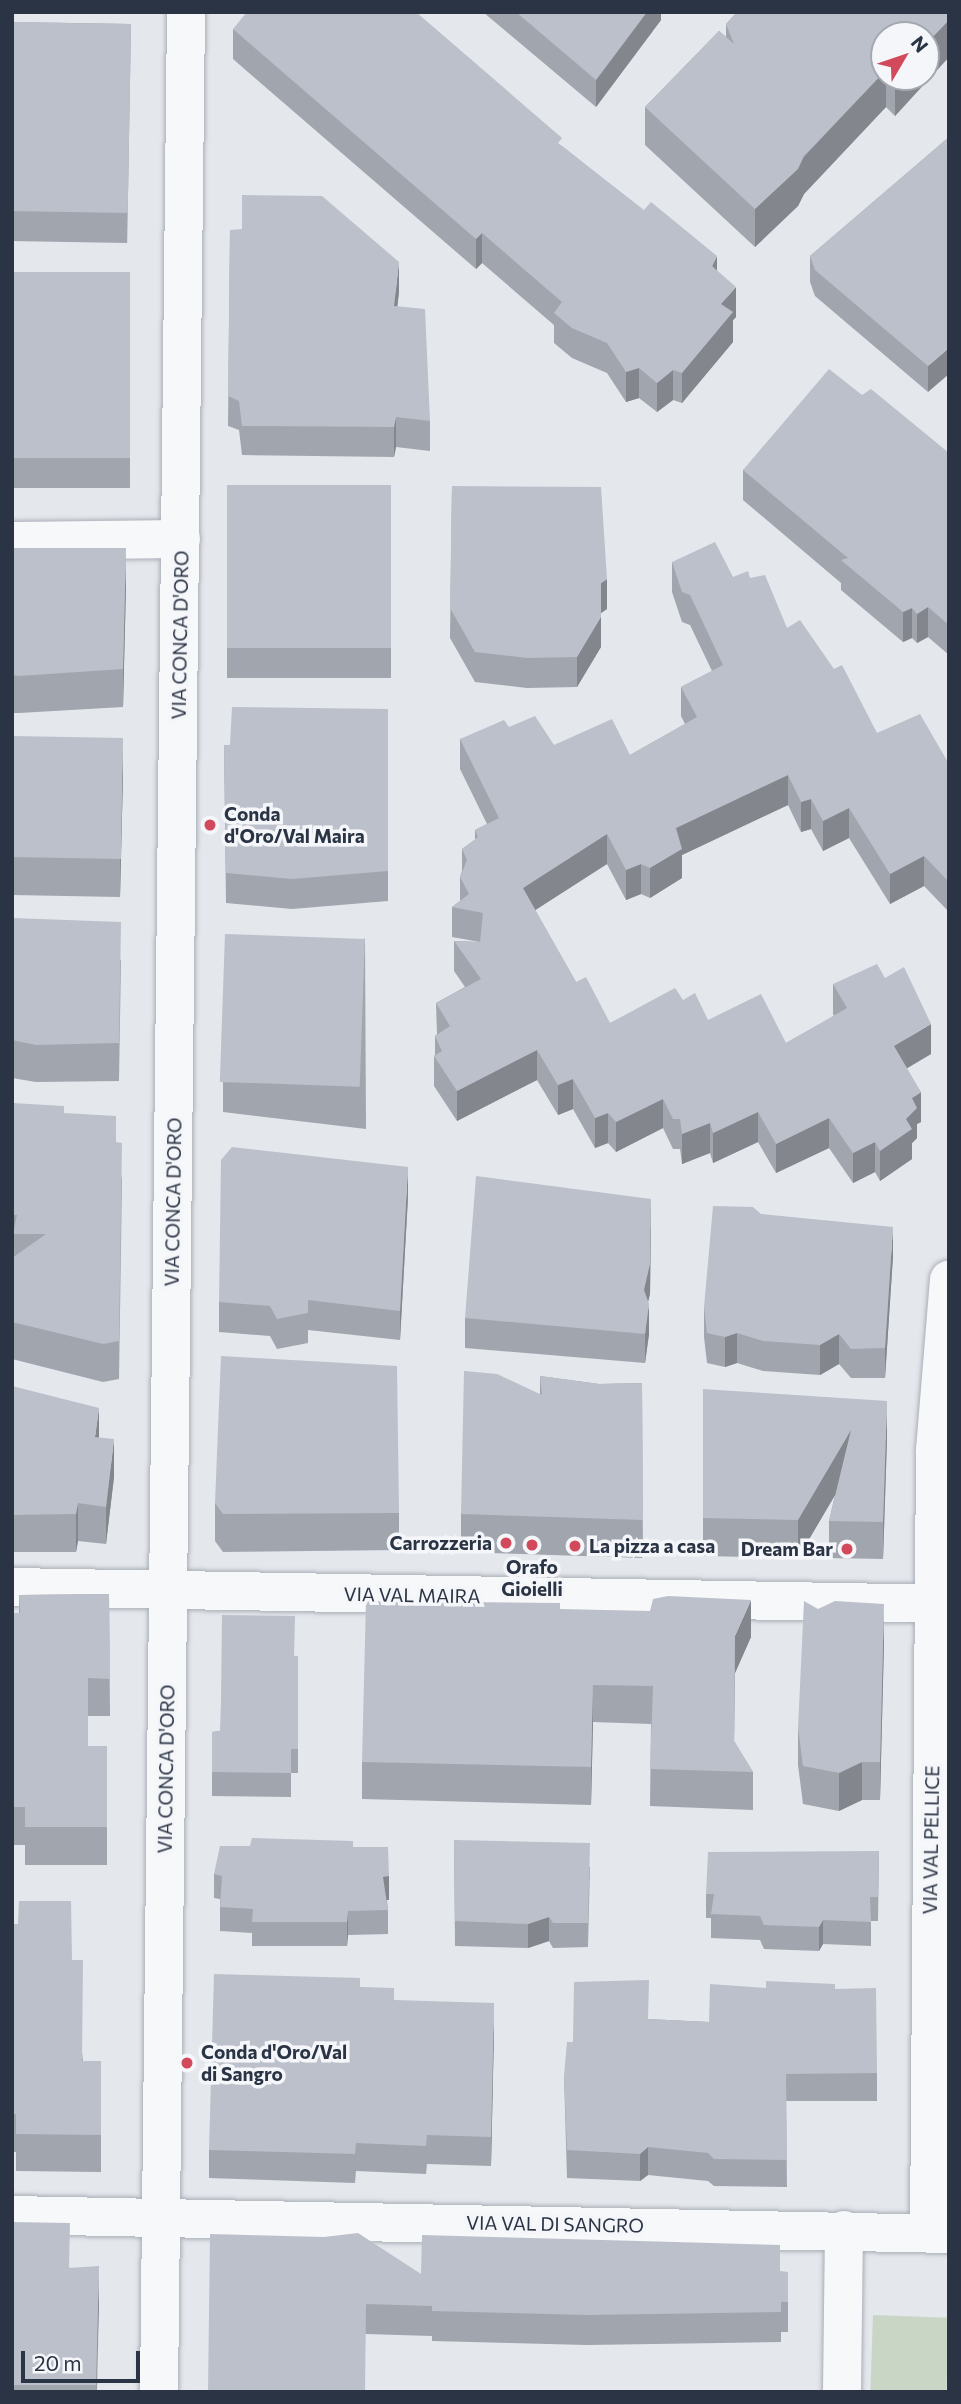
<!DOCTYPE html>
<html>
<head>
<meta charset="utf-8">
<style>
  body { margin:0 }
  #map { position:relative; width:961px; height:2404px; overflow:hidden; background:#e4e7ec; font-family:Commissioner,sans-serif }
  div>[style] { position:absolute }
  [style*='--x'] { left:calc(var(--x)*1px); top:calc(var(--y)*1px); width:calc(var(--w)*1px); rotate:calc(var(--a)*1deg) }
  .green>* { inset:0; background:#c9d6c5; transform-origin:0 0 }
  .roads { filter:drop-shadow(0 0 2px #a9aeb7) drop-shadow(0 0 2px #a9aeb7) }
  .minor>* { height:38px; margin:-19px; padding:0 19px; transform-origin:19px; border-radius:19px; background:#f7f8fa }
  .wall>* { inset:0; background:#a1a5ae; transform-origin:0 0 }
  .shaded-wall>* { inset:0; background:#83868d; transform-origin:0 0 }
  .building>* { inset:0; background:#bbc0ca; transform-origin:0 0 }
  .dots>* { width:19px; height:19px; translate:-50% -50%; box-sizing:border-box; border:4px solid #f4f6f9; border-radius:50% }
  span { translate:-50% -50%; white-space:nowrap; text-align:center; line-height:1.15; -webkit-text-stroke:7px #f4f6f9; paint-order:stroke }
  .street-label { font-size:19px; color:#2b3445 }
  .poi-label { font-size:19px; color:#2b3445; font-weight:700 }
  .left { translate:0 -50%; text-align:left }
  .right { translate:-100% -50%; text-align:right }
  .frame { position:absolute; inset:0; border:14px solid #2b3445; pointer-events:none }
  .north { position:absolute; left:870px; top:21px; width:70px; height:70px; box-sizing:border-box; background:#f4f6f9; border:2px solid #a4a8b1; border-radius:50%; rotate:51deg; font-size:19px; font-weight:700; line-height:28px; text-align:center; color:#2b3445 }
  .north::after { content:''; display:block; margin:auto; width:24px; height:32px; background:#d1495b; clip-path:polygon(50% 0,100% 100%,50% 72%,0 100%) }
  .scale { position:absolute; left:21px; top:2351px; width:119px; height:32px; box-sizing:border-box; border:4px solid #2b3445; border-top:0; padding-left:9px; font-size:21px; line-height:24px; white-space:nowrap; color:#2b3445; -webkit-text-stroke:5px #f4f6f9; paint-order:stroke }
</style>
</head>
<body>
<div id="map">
  <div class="green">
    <div style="left:873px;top:2315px;width:76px;height:77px;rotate:2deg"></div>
  </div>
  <div class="roads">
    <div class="minor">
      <div style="--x:12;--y:541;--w:169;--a:-0.7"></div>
      <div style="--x:12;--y:1587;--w:937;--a:1.04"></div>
      <div style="--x:12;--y:2215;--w:937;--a:1.16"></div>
      <div style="--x:929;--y:2233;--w:783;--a:-89.56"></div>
      <div style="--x:935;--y:1450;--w:171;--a:-85.3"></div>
      <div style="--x:159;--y:2392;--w:2380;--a:-89.35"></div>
      <div style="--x:842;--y:2392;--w:162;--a:-89.3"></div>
    </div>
  </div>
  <div class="wall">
    <div style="clip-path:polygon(483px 12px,661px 12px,661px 20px,596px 107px)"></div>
    <div style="clip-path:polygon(evenodd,737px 12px,949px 12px,949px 57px,895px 116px,886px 107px,804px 194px,798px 206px,755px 247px,645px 145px,645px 107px,719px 31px,726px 37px,726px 24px,737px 12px,884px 35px,926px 35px,926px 77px,884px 77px,884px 35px)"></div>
    <div style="left:131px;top:24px;width:219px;height:119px;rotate:91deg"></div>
    <div style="clip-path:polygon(233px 29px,562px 146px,717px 270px,736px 317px,733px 320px,733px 342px,682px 403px,673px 400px,657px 412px,639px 398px,626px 402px,607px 373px,572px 358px,554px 343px,554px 325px,482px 263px,476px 269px,233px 59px)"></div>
    <div style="clip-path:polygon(949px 137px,928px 392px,815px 296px,810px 282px,810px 256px)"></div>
    <div style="clip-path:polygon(230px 230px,399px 292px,397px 306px,430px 421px,430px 451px,396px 447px,394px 457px,242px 455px,239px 430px,228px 426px)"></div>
    <div style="left:12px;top:272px;width:118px;height:216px"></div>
    <div style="clip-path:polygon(862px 395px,949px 453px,949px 655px,928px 637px,917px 643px,912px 638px,903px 642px,841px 590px,841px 583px,743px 500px,743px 470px)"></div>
    <div style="left:227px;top:485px;width:164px;height:193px"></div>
    <div style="clip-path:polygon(452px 486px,607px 609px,601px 613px,601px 647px,577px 687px,527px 688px,475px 682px,450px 638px)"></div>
    <div style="clip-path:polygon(12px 548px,126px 586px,123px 707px,19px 713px,12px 713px)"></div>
    <div style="clip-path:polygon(672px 562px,733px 577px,750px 578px,787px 628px,877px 733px,949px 764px,949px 912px,924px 886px,890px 904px,849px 838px,823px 851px,811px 829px,801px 832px,788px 805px,682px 855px,682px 878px,650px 898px,641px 894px,626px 900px,607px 864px,535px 910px,576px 982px,610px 1023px,683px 1000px,708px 1020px,786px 1043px,834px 1016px,833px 1014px,833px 984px,931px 1054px,907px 1068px,921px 1122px,917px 1124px,917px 1138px,912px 1143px,912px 1159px,880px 1181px,875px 1172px,853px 1183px,829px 1148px,776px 1173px,758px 1142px,713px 1163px,710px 1153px,682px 1164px,680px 1149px,673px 1149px,663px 1128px,616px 1152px,608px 1143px,595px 1148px,573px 1109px,558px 1115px,537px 1080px,457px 1121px,434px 1086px,434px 1056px,435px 1055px,435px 1036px,437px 1034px,436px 1003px,465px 987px,454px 971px,454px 941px,480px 942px,452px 937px,452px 907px,460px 901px,460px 877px,462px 871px,462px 849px,475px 840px,475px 830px,487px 824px,460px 769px,460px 739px,509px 727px,554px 745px,630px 755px,685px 724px,681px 716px,681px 687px,712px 671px,690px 625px,682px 622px,672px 592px)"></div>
    <div style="clip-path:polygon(388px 709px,388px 901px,292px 909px,226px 903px,224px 745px,230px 745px)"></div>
    <div style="clip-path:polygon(12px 736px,123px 774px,120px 897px,12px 895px)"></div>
    <div style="clip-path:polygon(12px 918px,121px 960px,119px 1081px,36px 1082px,12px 1078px)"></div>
    <div style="clip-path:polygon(365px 938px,366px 1129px,223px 1112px,223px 1082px)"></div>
    <div style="clip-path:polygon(12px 1103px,64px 1113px,116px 1142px,122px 1180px,119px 1379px,103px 1382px,12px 1359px)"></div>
    <div style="clip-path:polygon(408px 1197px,400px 1340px,308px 1330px,308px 1343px,277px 1349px,270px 1336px,219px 1332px,219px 1302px)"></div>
    <div style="clip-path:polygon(761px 1214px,893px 1256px,885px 1378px,851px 1378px,839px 1364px,820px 1375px,763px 1371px,737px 1363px,725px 1367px,707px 1363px,704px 1337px,704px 1307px)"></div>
    <div style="clip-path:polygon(651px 1229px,650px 1294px,648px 1301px,649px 1334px,645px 1363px,465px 1348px,465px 1318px)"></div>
    <div style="clip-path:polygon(540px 1376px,599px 1384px,642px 1383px,643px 1558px,461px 1552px,461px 1514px,540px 1394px)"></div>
    <div style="clip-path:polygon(12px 1386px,99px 1438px,114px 1477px,106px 1544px,78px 1541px,76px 1552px,12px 1552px)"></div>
    <div style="clip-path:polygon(703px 1389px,887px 1439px,883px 1559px,829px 1558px,829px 1521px,835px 1495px,798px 1558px,703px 1556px)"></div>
    <div style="clip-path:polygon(215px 1503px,399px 1513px,399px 1550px,223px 1552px,215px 1541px)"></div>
    <div style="clip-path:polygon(109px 1594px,110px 1716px,88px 1716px,88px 1746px,107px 1746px,107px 1865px,25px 1865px,25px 1845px,12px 1845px,12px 1613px,19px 1613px,19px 1595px)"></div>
    <div style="clip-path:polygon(560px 1609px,751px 1637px,735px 1673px,734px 1741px,753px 1772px,753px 1810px,650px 1806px,651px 1724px,593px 1722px,591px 1805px,362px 1799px,362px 1762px)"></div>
    <div style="clip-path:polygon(884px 1642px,880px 1800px,862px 1800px,839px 1811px,803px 1804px,798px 1765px,798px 1728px)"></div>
    <div style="clip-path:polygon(294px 1656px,298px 1656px,298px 1773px,291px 1773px,291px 1797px,212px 1796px,212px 1732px,220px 1731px)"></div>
    <div style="clip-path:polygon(454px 1840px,590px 1867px,588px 1947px,553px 1948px,549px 1941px,528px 1948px,455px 1946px)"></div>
    <div style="clip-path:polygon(353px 1847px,389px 1900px,387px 1900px,388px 1910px,388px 1934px,348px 1935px,347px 1946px,252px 1946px,252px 1933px,220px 1931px,220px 1899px,214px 1898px,214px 1874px)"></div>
    <div style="clip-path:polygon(879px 1851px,878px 1921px,871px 1921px,871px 1946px,823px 1944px,819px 1951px,764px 1949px,760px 1940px,711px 1938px,711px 1918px,706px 1918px,706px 1894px)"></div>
    <div style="clip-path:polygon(12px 1924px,72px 1960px,83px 2061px,101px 2061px,101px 2172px,16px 2171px,16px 2152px,12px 2152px)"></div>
    <div style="clip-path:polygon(360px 1987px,394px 2000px,494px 2031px,491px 2166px,427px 2164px,426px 2174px,356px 2171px,355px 2183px,209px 2178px,209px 2150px)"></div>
    <div style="clip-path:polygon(766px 1988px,835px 1989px,877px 2073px,877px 2101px,786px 2101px,787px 2187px,714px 2186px,708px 2181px,648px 2175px,640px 2181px,567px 2178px,564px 2076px,573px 2042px,648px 2019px,709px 2022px)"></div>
    <div style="clip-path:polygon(12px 2222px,70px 2268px,99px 2303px,97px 2392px,12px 2392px)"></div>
    <div style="clip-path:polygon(780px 2271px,788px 2302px,788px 2332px,781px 2332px,781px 2342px,587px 2345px,432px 2341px,432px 2336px,366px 2334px,208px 2392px,421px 2274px)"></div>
  </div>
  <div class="shaded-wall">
    <div style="clip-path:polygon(647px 12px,661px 12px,661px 20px,596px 107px,596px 80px)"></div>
    <div style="clip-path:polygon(949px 20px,949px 57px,895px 116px,895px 79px,896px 77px,926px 77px,926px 44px)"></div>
    <div style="clip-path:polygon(884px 72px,884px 77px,886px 77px,886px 107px,804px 194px,798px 206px,755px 247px,755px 209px)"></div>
    <div style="clip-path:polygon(482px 233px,482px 263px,476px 269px,476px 239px)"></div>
    <div style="clip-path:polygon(717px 256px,717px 286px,712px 266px)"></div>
    <div style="clip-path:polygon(399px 262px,399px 292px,394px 336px,394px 306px)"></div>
    <div style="clip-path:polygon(736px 287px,736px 317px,733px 320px,733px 342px,682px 403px,682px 373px,721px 304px)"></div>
    <div style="clip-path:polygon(949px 348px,949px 374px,928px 392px,928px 366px)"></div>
    <div style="clip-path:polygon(639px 368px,639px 398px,626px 402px,626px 372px)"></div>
    <div style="clip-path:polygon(673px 370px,673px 400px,657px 412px,657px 383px)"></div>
    <div style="clip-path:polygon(396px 417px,396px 447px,394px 457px,394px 427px)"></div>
    <div style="clip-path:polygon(126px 548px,126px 586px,123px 707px,123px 669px)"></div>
    <div style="clip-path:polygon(607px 579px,607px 609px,601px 613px,601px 583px)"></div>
    <div style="clip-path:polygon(928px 607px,928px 637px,917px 643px,917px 614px)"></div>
    <div style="clip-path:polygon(912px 608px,912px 638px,903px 642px,903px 612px)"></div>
    <div style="clip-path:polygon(601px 617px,601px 647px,577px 687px,577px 657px)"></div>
    <div style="clip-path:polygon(123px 737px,123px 774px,120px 897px,120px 859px)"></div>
    <div style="clip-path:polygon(788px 775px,788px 805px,682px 855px,682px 878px,650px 898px,650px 868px,676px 828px)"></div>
    <div style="clip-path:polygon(811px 799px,811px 829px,801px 832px,801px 802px)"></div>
    <div style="clip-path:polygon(849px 808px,849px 838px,823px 851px,823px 821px)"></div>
    <div style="clip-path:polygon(607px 834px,607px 864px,523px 918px,523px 888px)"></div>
    <div style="clip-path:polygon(924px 856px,924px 886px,890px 904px,890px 874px)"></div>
    <div style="clip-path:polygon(641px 864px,641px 894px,626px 900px,626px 870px)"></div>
    <div style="clip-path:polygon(931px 1024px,931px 1054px,894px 1076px,894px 1046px)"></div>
    <div style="clip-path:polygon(537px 1050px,537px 1080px,457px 1121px,457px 1091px)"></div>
    <div style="clip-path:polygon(573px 1079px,573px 1109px,558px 1115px,558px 1085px)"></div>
    <div style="clip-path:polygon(921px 1092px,921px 1122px,917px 1124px,917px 1138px,912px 1143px,912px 1159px,880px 1181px,880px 1151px,906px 1119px,912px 1098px)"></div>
    <div style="clip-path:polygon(663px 1099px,663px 1128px,616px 1152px,616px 1122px)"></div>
    <div style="clip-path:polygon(758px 1112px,758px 1142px,713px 1163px,713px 1133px)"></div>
    <div style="clip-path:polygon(608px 1113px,608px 1143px,595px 1148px,595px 1118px)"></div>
    <div style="clip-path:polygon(829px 1118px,829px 1148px,776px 1173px,776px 1144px)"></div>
    <div style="clip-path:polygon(710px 1123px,710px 1153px,682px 1164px,682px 1134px)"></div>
    <div style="clip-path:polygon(875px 1142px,875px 1172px,853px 1183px,853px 1153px)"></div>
    <div style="clip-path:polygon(408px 1167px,408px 1197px,400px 1340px,400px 1311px)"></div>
    <div style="clip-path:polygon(651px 1199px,650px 1294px,644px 1319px,644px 1290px)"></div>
    <div style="clip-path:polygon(893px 1227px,893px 1256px,885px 1378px,885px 1348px)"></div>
    <div style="clip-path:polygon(649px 1304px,649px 1334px,645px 1363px,645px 1334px)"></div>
    <div style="clip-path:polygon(737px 1333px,737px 1363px,725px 1367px,725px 1337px)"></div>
    <div style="clip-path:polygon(839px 1334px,839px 1364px,820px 1375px,820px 1345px)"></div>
    <div style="clip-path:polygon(887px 1401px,887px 1439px,883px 1559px,883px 1522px)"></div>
    <div style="clip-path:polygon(99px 1408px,99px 1445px,95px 1437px)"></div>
    <div style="clip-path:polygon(851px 1430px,851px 1468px,798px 1558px,798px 1520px)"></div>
    <div style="clip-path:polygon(114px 1439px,114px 1477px,106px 1544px,106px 1507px)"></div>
    <div style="clip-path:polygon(78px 1503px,78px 1541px,76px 1552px,76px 1514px)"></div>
    <div style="clip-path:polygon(751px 1600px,751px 1637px,735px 1673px,734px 1779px,735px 1636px)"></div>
    <div style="clip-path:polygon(884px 1604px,884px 1642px,880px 1800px,880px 1762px)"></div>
    <div style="clip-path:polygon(593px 1685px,593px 1722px,591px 1805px,591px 1767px)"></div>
    <div style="clip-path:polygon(862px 1762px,862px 1800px,839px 1811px,839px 1773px)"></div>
    <div style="left:389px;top:1876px;width:24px;height:6px;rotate:90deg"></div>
    <div style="clip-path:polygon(348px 1911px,348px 1935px,347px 1946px,347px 1922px)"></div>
    <div style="clip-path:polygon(549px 1917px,549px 1941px,528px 1948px,528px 1924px)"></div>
    <div style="clip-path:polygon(823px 1920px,823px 1944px,819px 1951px,819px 1927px)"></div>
    <div style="clip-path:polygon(494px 2003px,494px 2031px,491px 2166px,491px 2137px)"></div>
    <div style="clip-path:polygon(648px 2147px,648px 2175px,640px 2181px,640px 2154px)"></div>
    <div style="clip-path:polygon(99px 2266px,99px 2303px,96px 2392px,96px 2385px)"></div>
  </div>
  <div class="building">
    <div style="clip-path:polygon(247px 12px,416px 12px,562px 138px,558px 143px,644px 210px,651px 202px,717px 256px,712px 266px,736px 287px,721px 304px,733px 312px,682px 373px,673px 370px,657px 383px,639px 368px,626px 372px,607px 343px,572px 328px,554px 313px,562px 302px,482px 233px,476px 239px,233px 29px)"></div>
    <div style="clip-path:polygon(516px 12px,647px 12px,596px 80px)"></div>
    <div style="clip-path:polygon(737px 12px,949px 12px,949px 20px,926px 44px,926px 35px,884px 35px,884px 72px,804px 156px,798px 169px,755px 209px,645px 107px,719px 31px,734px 44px,726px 24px)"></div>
    <div style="left:131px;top:24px;width:189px;height:119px;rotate:91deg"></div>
    <div style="clip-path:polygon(949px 137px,949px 348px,928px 366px,815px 270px,810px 256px)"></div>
    <div style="clip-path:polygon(242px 195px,322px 196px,399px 262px,394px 306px,425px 309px,430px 421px,396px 417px,394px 427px,242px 426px,239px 401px,228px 396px,230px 230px,242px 229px)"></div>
    <div style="left:12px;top:272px;width:118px;height:186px"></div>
    <div style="clip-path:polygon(829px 369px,862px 395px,871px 389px,949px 453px,949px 625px,928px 607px,917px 614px,912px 608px,903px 612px,841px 560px,848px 558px,743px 470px)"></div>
    <div style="left:227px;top:485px;width:164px;height:163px"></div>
    <div style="clip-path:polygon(452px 486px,601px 487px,607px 579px,601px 583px,601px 617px,577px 657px,527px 658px,475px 652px,450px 608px)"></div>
    <div style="clip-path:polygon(715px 542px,733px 577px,748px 571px,750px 578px,765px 575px,787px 628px,800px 620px,834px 669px,842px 665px,877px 733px,920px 714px,949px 764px,949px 882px,924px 856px,890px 874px,849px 808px,823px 821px,811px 799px,801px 802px,788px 775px,676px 828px,682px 849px,650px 868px,641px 864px,626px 870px,607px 834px,523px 888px,576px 982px,586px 977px,610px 1023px,675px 988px,683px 1000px,695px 993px,708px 1020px,761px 994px,786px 1043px,847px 1008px,833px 984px,877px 964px,885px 978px,904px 967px,931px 1024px,894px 1046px,921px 1092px,912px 1098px,917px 1108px,906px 1119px,912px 1129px,880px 1151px,875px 1142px,853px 1153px,829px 1118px,776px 1144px,758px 1112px,713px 1133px,710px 1123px,682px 1134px,680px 1119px,673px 1119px,663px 1099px,616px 1122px,608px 1113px,595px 1118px,573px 1079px,558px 1085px,537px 1050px,457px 1091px,434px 1056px,442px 1051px,435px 1036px,450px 1026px,436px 1003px,481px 979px,454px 941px,480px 942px,483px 913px,452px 907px,469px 894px,460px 877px,467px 860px,462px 849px,478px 837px,475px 830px,499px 818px,460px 739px,504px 720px,509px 727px,535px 716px,554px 745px,612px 719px,630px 755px,697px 717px,681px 687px,723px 665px,690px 595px,682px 592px,672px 562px)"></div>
    <div style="clip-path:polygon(12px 548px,126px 548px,123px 669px,19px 676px,12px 675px)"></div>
    <div style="clip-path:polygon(232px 707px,388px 709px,388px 871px,292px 879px,226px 873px,224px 745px,230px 745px)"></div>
    <div style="left:12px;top:736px;width:111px;height:121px;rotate:1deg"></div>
    <div style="clip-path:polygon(12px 918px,121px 922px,119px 1043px,36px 1045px,12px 1040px)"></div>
    <div style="left:225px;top:934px;width:140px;height:148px;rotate:2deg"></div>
    <div style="clip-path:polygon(12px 1103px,64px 1106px,64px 1113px,116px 1116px,116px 1142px,122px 1143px,119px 1341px,103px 1344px,12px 1322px,12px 1258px,46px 1234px,13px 1234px,17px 1215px,12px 1215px)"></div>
    <div style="clip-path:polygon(232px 1147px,408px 1167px,400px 1311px,308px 1300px,308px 1313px,277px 1319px,270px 1306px,219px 1302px,221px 1160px)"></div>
    <div style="clip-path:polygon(476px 1176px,651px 1199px,650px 1264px,644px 1290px,649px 1304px,645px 1334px,465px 1318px)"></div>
    <div style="clip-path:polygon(713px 1206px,753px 1207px,761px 1214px,893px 1227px,885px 1348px,851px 1349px,839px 1334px,820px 1345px,763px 1341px,737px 1333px,725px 1337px,707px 1333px,704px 1307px)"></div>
    <div style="clip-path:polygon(221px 1356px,397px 1366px,399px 1513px,223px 1514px,215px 1503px)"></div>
    <div style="clip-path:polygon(464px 1371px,497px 1374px,542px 1395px,540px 1376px,599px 1384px,642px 1383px,643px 1520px,461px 1514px)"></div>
    <div style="clip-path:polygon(12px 1386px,99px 1408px,95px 1437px,114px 1439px,106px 1507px,78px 1503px,76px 1514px,12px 1515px)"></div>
    <div style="clip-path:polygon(703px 1389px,887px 1401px,883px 1522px,829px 1521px,851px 1430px,798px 1520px,703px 1518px)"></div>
    <div style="clip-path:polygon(109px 1594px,110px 1679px,88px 1678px,88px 1746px,107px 1746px,107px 1827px,25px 1827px,25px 1807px,12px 1807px,12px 1613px,20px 1613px,19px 1595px)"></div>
    <div style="clip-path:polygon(668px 1596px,751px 1600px,735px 1636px,734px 1741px,753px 1772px,650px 1769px,653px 1686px,593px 1685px,591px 1767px,362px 1762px,366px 1601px,560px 1603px,560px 1609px,650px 1611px,653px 1599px)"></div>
    <div style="clip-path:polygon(804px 1601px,818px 1609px,835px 1601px,884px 1604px,880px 1762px,862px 1762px,839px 1773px,803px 1766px,798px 1728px)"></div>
    <div style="clip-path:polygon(222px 1615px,295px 1616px,294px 1656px,298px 1656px,298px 1749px,291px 1749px,291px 1773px,212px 1772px,212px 1732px,220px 1731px,221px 1701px)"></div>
    <div style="clip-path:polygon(252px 1838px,353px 1841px,353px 1847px,388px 1847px,389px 1876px,383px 1877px,388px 1910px,348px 1911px,347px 1922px,252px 1922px,253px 1909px,220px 1907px,222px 1876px,214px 1874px,220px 1846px,250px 1846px)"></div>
    <div style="clip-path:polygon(454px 1840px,590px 1843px,588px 1923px,553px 1923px,549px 1917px,528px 1924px,455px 1921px)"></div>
    <div style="clip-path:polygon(879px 1851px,878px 1897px,870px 1897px,871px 1922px,823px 1920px,819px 1927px,764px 1925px,760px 1916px,711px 1914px,714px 1894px,706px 1894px,708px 1852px)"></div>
    <div style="clip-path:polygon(19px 1901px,71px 1901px,72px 1960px,83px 1960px,82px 2061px,101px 2061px,101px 2135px,16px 2134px,16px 2114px,12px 2114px,12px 1924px,18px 1924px)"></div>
    <div style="clip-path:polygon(214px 1974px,360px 1978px,360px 1987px,394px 1988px,394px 2000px,494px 2003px,491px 2137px,427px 2135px,426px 2146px,356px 2143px,355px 2154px,209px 2150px)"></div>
    <div style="clip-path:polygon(649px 1980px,648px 2019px,709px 2022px,710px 1984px,766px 1988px,766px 1981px,835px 1984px,835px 1989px,876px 1988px,877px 2073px,786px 2074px,787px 2160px,714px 2159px,708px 2153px,648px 2147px,640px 2154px,567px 2150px,564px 2076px,567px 2042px,573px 2042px,574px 1982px)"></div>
    <div style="clip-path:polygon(12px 2222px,70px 2223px,69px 2268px,99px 2266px,96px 2385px,12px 2385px)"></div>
    <div style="clip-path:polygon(358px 2233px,421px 2274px,422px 2235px,780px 2245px,780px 2271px,788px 2272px,788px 2302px,781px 2302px,781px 2312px,587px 2315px,432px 2311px,432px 2306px,366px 2304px,365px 2392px,208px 2392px,210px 2234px,324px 2237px)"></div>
  </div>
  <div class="dots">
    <div style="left:210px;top:825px;background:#d1495b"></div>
    <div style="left:506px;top:1543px;background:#d1495b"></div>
    <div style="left:532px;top:1545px;background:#d1495b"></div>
    <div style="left:575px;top:1546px;background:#d1495b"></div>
    <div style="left:847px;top:1549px;background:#d1495b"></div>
    <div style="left:187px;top:2063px;background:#d1495b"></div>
  </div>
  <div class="street-label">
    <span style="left:180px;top:635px;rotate:-89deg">VIA CONCA D'ORO</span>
    <span style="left:173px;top:1202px;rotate:-89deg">VIA CONCA D'ORO</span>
    <span style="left:412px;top:1595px;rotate:1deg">VIA VAL MAIRA</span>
    <span style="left:166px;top:1769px;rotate:-89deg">VIA CONCA D'ORO</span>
    <span style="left:931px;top:1840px;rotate:-89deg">VIA VAL PELLICE</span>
    <span style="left:555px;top:2224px;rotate:1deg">VIA VAL DI SANGRO</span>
  </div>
  <div class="poi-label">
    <span class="left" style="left:224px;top:825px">Conda<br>d'Oro/Val Maira</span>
    <span class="right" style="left:492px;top:1543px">Carrozzeria</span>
    <span class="left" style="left:589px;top:1546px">La pizza a casa</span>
    <span class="right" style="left:833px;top:1549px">Dream Bar</span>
    <span style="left:532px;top:1578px">Orafo<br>Gioielli</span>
    <span class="left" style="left:201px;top:2063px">Conda d'Oro/Val<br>di Sangro</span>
  </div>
  <div class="frame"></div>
  <div class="north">N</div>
  <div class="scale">20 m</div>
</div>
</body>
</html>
